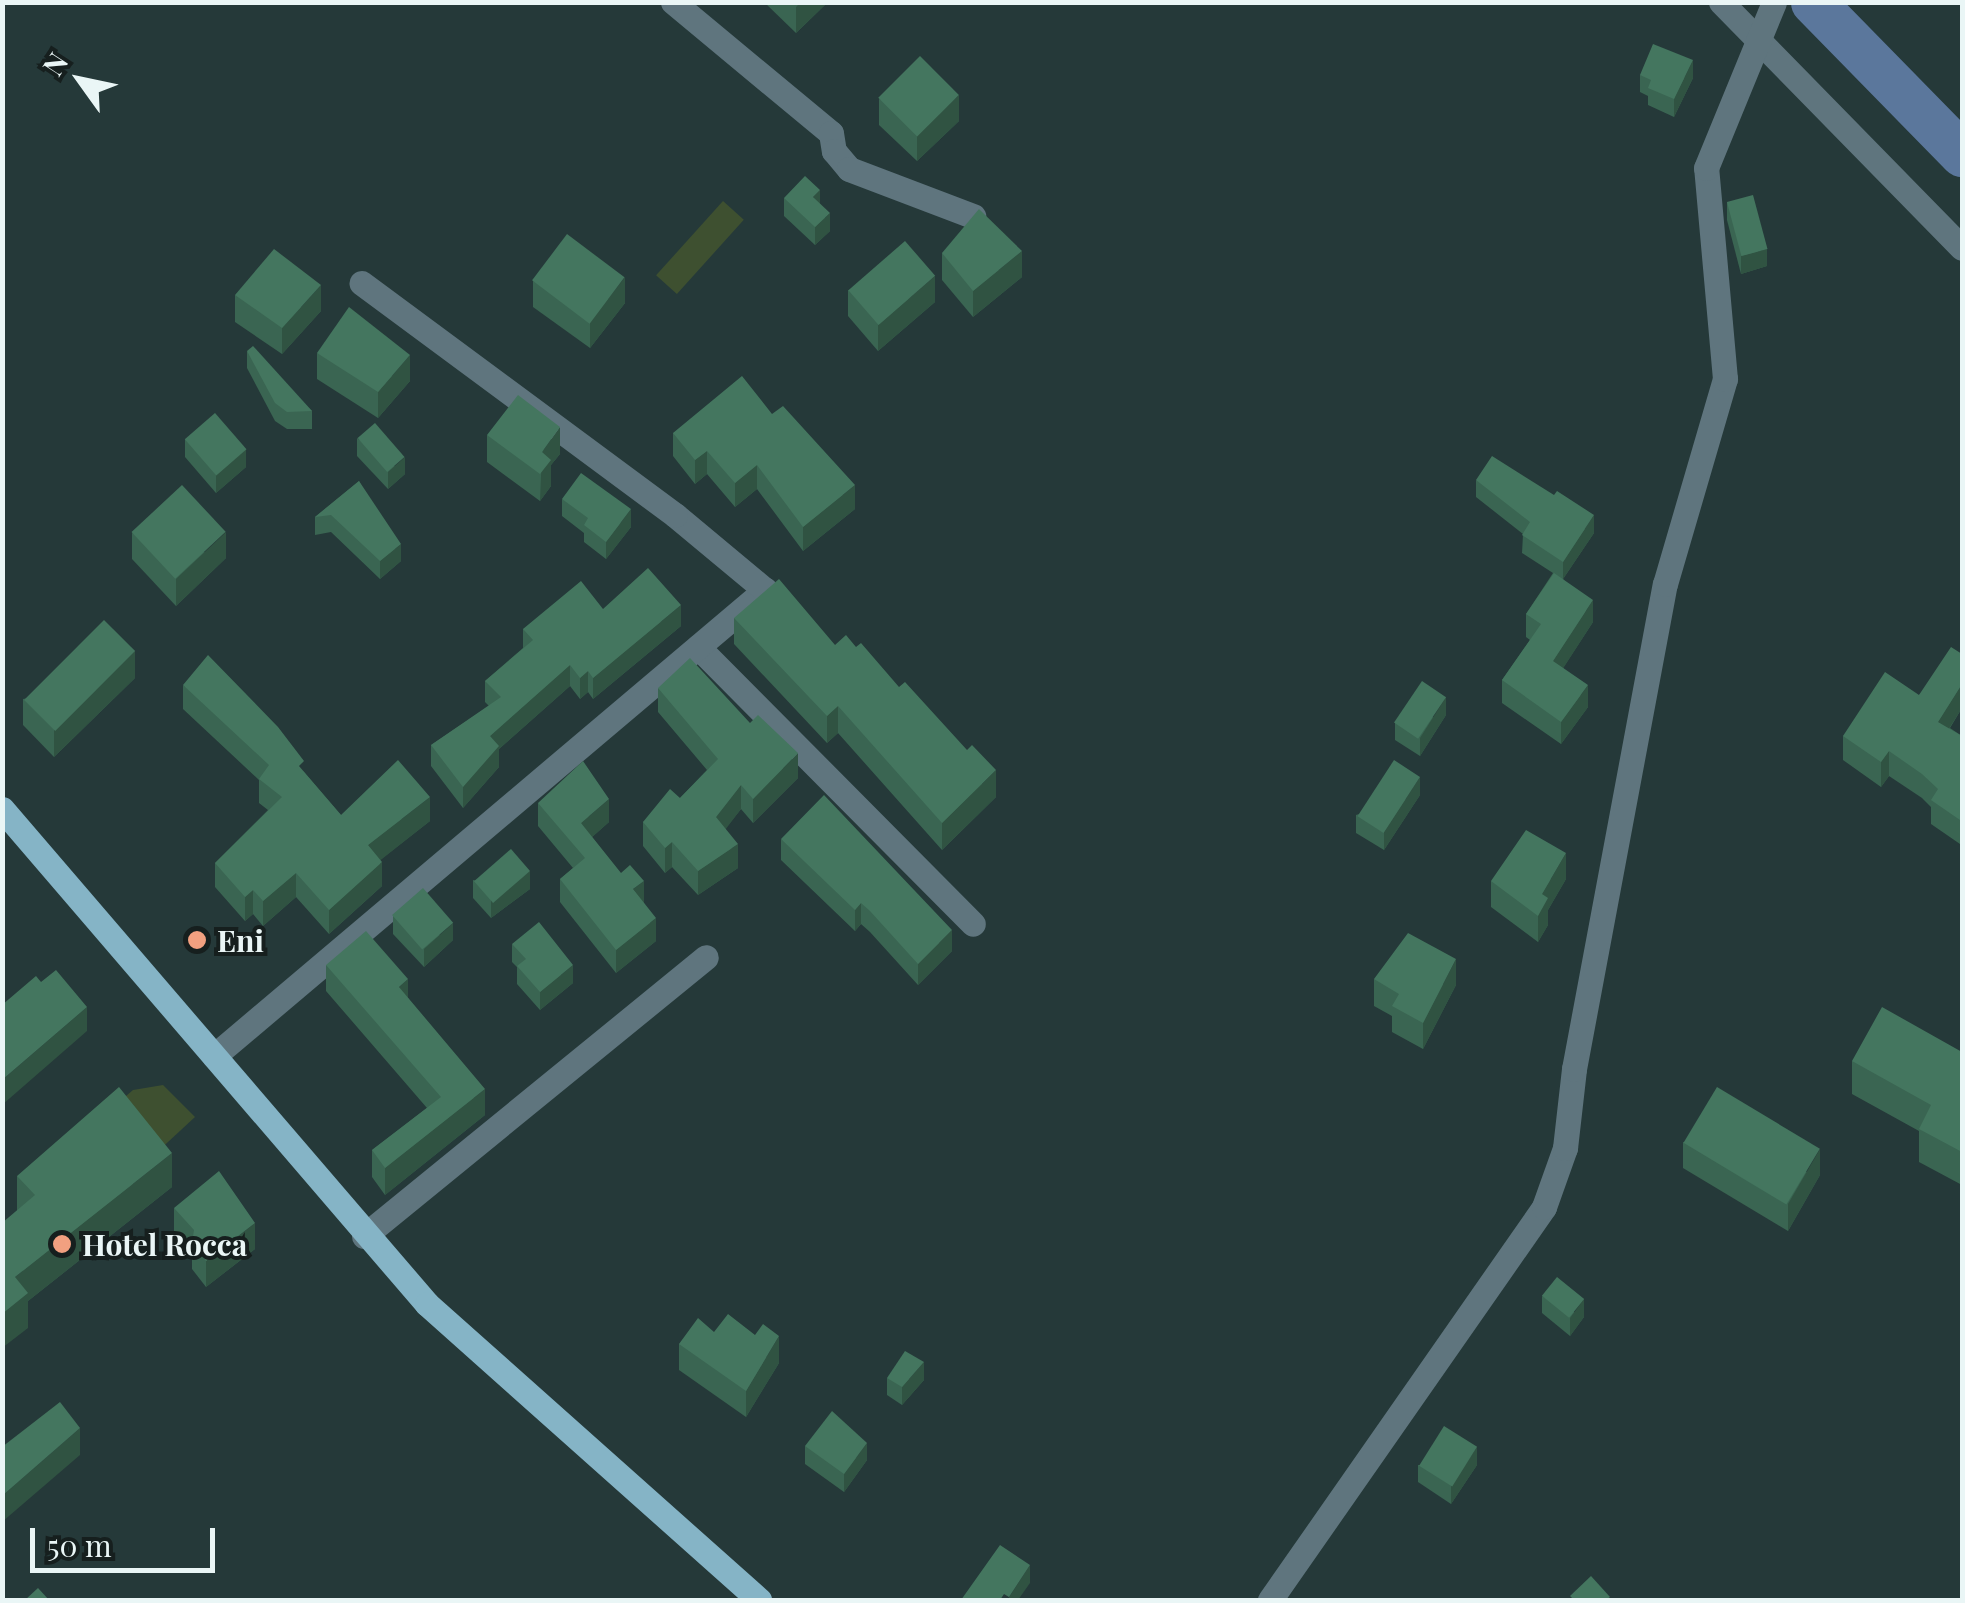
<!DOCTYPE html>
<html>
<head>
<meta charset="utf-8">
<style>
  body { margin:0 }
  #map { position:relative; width:1965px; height:1603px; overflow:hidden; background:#253939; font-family:"Playfair Display",serif }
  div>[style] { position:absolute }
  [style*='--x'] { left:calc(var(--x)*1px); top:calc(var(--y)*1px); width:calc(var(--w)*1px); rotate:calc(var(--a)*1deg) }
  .green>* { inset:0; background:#3e5030; transform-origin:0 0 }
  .river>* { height:45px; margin:-22.5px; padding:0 22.5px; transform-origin:22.5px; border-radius:22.5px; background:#5b779c }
  .minor>* { height:25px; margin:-12.5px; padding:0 12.5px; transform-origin:12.5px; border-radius:12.5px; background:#5f757e }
  .major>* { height:25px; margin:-12.5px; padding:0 12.5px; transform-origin:12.5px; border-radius:12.5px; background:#85b4c6 }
  .wall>* { inset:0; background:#3a6552 }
  .shaded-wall>* { inset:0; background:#305342 }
  .building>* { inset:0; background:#44765f; transform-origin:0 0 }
  .dots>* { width:28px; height:28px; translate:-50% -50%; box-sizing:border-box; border:5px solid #161f1e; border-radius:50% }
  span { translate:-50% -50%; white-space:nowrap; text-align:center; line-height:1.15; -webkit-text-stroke:8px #161f1e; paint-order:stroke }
  .poi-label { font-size:30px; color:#eaf6f6; font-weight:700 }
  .left { translate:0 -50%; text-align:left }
  .frame { position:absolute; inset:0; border:5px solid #eaf6f6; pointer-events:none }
  .north { position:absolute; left:30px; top:30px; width:100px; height:100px; -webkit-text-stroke:8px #161f1e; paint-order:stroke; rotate:303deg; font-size:28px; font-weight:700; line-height:40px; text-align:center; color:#eaf6f6 }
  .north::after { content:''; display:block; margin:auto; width:35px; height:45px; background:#eaf6f6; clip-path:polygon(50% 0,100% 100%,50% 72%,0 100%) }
  .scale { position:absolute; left:30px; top:1528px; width:185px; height:45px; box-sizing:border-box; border:5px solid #eaf6f6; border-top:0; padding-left:12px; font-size:30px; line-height:35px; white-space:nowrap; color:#eaf6f6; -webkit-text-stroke:8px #161f1e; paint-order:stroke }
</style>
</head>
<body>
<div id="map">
  <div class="green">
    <div style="left:723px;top:201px;width:28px;height:100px;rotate:42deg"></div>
    <div style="clip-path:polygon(163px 1085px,195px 1117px,154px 1155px,112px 1108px,133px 1090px)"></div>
  </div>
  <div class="river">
    <div style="--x:1813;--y:2;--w:213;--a:45.6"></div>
  </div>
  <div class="minor">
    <div style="--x:673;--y:2;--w:205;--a:39.7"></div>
    <div style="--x:831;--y:133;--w:18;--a:81"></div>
    <div style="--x:834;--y:151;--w:23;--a:50"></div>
    <div style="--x:849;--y:169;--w:133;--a:20.8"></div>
    <div style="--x:1721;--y:2;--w:344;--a:45.6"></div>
    <div style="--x:698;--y:647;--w:390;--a:45.2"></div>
    <div style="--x:214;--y:1056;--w:722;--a:-40.22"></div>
    <div style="--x:765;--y:590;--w:117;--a:-140.2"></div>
    <div style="--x:675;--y:515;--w:390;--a:-143.5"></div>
    <div style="--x:364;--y:1236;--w:441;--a:-39.2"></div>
    <div style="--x:1270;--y:1600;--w:479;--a:-55.1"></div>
    <div style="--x:1544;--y:1207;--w:63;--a:-70.4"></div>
    <div style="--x:1565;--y:1148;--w:80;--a:-83.5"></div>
    <div style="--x:1574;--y:1069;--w:493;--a:-79.4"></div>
    <div style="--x:1665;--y:584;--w:214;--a:-73.7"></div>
    <div style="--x:1725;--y:379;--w:212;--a:-95.1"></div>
    <div style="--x:1706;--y:168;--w:179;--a:-67.7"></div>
  </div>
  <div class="major">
    <div style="--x:2;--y:809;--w:652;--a:49.35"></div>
    <div style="--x:427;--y:1304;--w:445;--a:41.7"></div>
  </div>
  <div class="wall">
    <div style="clip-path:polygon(764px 2px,828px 2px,796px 33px)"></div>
    <div style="clip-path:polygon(1640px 75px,1693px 78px,1674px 117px,1648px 105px,1648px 96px,1640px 92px)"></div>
    <div style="clip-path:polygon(879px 99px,959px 121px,917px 161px,879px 125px)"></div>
    <div style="clip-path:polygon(784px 198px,820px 204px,830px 231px,815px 245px,784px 216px)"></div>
    <div style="clip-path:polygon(1727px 202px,1767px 266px,1741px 274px,1727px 220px)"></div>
    <div style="clip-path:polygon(942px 253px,1022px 277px,973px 317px,942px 280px)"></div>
    <div style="clip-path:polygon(533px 281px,625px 303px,590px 348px,533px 307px)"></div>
    <div style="clip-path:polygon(848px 290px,935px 302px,878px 351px,848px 316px)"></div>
    <div style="clip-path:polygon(235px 295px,321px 311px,282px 354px,235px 322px)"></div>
    <div style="clip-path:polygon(247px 351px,312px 411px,312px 429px,287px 429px,275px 421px,247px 368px)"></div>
    <div style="clip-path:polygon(317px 353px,410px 381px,378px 418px,317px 379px)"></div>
    <div style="clip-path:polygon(772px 414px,855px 509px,803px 551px,757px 489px,735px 507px,707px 474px,695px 484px,673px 456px,673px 433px)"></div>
    <div style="clip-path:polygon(487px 435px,560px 454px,551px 465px,551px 486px,540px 501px,487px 462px)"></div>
    <div style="clip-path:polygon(357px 438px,405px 474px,388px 489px,357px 456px)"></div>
    <div style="clip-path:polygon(185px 439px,246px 467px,216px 493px,185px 457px)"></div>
    <div style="clip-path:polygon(1476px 480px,1594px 533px,1563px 579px,1593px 622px,1563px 668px,1588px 707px,1561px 744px,1502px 703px,1502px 680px,1530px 640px,1526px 637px,1526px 614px,1553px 573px,1522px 553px,1523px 534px,1476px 497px)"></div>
    <div style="clip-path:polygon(359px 481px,401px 561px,380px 579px,331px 532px,315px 535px,315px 517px)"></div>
    <div style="clip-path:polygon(562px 499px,631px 527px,606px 559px,584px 542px,584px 533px,562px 516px)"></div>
    <div style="clip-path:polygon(132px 533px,226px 558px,176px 606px,132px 559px)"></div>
    <div style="clip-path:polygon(603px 609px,681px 626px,593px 699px,588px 692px,580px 699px,570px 686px,499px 749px,499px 767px,463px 808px,431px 766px,431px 745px,489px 706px,485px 702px,485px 681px,523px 648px,523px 629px)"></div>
    <div style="clip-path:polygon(734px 618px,835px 645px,996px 797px,942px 850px,838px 733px,827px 743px,734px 644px)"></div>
    <div style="clip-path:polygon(1962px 654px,1962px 708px,1950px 728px,1962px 736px,1960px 844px,1931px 824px,1931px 807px,1922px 798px,1889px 776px,1881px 787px,1843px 760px,1843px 736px,1919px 695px)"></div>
    <div style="clip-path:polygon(135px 678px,54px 757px,23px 725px,23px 699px)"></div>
    <div style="clip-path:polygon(183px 685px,304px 772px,341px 815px,430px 821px,380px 860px,382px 886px,329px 934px,296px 897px,263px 926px,253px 914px,245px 921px,215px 887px,215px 863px,268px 810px,259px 803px,259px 780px,183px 709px)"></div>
    <div style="clip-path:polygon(658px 688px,798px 778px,753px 823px,741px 809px,725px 829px,738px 868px,698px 895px,672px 867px,665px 873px,643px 846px,643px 822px,680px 798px,707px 770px,658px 712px)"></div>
    <div style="clip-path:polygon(1446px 715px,1420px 756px,1395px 740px,1395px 723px)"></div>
    <div style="clip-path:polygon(1420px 795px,1384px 850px,1356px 833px,1356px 815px)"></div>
    <div style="clip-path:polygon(538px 803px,609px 822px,592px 837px,644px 903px,656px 941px,616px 973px,560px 902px,560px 879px,573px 868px,538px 826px)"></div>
    <div style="clip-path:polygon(781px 839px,952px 951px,918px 985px,870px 932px,861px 924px,855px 931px,781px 860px)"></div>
    <div style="clip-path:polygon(1566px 879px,1548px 910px,1548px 925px,1538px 942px,1491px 907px,1491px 881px)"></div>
    <div style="clip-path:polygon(473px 880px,530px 889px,491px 918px,473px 898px)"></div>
    <div style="clip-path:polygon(393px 916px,453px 940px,424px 967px,393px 934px)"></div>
    <div style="clip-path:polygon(512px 944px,573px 983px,540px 1010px,517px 984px,517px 967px,512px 962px)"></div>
    <div style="clip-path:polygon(326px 965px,408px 998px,485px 1115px,385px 1195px,372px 1177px,372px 1150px,427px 1108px,326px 991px)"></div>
    <div style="clip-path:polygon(1374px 979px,1456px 985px,1423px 1049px,1392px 1032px,1392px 1016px,1374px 1006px)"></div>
    <div style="clip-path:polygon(1962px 1052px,1962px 1185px,1919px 1162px,1919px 1131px,1852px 1094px,1852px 1061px)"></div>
    <div style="clip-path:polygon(1683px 1142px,1820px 1175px,1788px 1231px,1683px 1168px)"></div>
    <div style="clip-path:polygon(17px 1176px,172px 1187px,28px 1301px,28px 1328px,17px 1210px)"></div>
    <div style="clip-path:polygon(174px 1208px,255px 1249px,206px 1287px,192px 1269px,192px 1254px,174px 1234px)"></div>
    <div style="clip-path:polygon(1542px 1296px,1584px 1317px,1570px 1336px,1542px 1313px)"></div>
    <div style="clip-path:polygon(714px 1332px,779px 1363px,746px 1417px,679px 1370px,679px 1344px)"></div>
    <div style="clip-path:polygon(887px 1378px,924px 1380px,902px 1405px,887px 1395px)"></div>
    <div style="clip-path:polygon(805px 1446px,867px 1460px,844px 1492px,805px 1464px)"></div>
    <div style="clip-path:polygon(1418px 1465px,1477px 1465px,1451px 1504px,1418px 1482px)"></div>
  </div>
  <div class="shaded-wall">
    <div style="clip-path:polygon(801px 2px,828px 2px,796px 33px,796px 7px)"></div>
    <div style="clip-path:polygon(1693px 60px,1693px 78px,1674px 117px,1674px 99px)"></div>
    <div style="clip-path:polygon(959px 95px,959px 121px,917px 161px,917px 134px)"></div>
    <div style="clip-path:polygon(820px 190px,820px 207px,813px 197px)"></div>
    <div style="clip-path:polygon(830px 213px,830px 231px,815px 245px,815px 227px)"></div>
    <div style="clip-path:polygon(1767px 249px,1767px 266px,1741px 274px,1741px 256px)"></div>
    <div style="clip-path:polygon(1022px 251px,1022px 277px,973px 317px,973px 291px)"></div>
    <div style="clip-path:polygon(935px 276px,935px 302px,878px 351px,878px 325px)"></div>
    <div style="clip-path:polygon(625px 277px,625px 303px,590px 348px,590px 322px)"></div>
    <div style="clip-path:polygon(321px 285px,321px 311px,282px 354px,282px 328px)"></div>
    <div style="clip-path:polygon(410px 355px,410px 381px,378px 418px,378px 392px)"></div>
    <div style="clip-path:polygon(560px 427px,560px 454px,551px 465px,551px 486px,540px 501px,542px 452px)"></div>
    <div style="clip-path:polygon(246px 449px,246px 467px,216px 493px,216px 475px)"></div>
    <div style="clip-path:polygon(707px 451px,707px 474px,695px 484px,695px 460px)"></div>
    <div style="clip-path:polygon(405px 457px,405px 474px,388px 489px,388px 472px)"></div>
    <div style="clip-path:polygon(757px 465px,757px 489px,735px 507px,735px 483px)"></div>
    <div style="clip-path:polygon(855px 485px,855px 509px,803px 551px,803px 527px)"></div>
    <div style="clip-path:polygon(631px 509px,631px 527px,606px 559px,606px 542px)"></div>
    <div style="clip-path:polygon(1594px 515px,1594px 533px,1563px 579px,1563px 562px)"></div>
    <div style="clip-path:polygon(226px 532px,226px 558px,176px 606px,176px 579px)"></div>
    <div style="clip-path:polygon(401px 544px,401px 561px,380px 579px,380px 561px)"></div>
    <div style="clip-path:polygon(1593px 600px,1593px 622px,1553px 684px,1553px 661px)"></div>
    <div style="clip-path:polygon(681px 605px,681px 626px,593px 699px,593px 678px)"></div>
    <div style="clip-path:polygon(135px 651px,135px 678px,54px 757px,54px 730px)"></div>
    <div style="clip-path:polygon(570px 665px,570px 686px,499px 749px,499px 767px,463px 808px,463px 787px,490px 736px)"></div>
    <div style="clip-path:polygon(588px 671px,588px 692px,580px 699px,580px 678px)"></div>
    <div style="clip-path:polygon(1962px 684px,1962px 708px,1938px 746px,1938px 722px)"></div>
    <div style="clip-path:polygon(1588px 685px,1588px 707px,1561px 744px,1561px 722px)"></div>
    <div style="clip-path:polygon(1446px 697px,1446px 715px,1420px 756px,1420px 738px)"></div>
    <div style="clip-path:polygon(838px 706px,838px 733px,827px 743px,827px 716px)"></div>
    <div style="clip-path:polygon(1889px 751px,1889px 776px,1881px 787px,1881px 762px)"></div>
    <div style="clip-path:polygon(798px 753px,798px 778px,753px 823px,753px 799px)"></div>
    <div style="clip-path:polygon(996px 770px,996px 797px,942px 850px,942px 823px)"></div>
    <div style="clip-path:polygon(1420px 777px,1420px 795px,1384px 850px,1384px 832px)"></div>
    <div style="clip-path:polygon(741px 785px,741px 809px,716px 842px,716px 817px)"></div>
    <div style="clip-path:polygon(430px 797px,430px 821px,368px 870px,368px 845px)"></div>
    <div style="clip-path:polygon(609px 799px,609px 822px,581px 847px,581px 823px)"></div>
    <div style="clip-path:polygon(1962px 816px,1962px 841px,1960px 844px,1960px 820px)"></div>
    <div style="clip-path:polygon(672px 842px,672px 867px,665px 873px,665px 848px)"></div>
    <div style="clip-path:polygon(738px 844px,738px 868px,698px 895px,698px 871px)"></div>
    <div style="clip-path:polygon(1566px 853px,1566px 879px,1548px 910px,1548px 925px,1538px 942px,1538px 916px,1542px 894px)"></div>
    <div style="clip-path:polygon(382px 862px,382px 886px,329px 934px,329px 910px)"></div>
    <div style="clip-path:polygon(530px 871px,530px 889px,491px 918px,491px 900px)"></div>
    <div style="clip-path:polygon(296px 873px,296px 897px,263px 926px,263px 901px)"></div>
    <div style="clip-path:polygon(644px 881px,644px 904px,633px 889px)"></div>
    <div style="clip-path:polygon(253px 890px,253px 914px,245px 921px,245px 897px)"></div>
    <div style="clip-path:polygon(861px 903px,861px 924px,855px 931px,855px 910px)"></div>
    <div style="clip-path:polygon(656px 918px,656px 941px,616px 973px,616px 950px)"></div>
    <div style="clip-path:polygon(453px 923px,453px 940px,424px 967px,424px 949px)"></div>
    <div style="clip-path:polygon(952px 930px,952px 951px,918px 985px,918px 964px)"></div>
    <div style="clip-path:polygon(1456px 959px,1456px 985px,1423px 1049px,1423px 1023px)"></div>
    <div style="clip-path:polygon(573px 965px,573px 983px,540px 1010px,540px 992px)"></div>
    <div style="clip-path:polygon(408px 979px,408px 1006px,399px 987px)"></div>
    <div style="clip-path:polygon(87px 1007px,87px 1031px,2px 1105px,2px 1080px)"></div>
    <div style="clip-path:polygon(485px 1089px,485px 1115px,385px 1195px,385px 1168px)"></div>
    <div style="clip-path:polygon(1820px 1149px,1820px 1175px,1788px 1231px,1788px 1204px)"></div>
    <div style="clip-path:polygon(172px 1153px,172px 1187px,28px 1301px,28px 1328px,2px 1348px,2px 1314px,15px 1277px)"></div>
    <div style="clip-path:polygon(255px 1223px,255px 1249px,206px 1287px,206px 1261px)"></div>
    <div style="clip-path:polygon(1584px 1299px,1584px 1317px,1570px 1336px,1570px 1318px)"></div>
    <div style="clip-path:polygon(779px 1336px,779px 1363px,746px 1417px,746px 1391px)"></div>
    <div style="clip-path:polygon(924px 1362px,924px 1380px,902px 1405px,902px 1387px)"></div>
    <div style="clip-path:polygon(80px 1428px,80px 1455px,2px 1522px,2px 1496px)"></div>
    <div style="clip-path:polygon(867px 1443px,867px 1460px,844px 1492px,844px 1474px)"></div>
    <div style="clip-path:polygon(1477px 1447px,1477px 1465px,1451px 1504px,1451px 1486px)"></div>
    <div style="clip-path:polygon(1030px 1565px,1030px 1583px,1018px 1600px,1009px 1600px,1009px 1597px)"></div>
  </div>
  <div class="building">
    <div style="clip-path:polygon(1653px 44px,1693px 60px,1674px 99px,1648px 88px,1651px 80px,1640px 75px)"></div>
    <div style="left:920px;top:56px;width:55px;height:59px;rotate:45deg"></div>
    <div style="clip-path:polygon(805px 176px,820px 190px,813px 197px,830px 213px,815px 227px,784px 198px)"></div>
    <div style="left:1753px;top:195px;width:56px;height:27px;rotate:75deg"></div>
    <div style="clip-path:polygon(979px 209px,1022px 251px,973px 291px,942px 253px)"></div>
    <div style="left:567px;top:234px;width:72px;height:58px;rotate:37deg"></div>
    <div style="left:905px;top:241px;width:46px;height:75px;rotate:49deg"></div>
    <div style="clip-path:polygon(274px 249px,321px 285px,282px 328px,235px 295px)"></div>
    <div style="clip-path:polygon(349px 307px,410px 355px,378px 392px,317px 353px)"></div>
    <div style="clip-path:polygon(253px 346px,312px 411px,287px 412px,275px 403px,247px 351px)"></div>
    <div style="clip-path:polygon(742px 376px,772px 414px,783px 406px,855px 485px,803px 527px,757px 465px,735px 483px,707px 451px,695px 460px,673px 433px)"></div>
    <div style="clip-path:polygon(518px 395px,560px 427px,542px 452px,551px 460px,540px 474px,487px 435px)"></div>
    <div style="left:215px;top:413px;width:48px;height:40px;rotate:49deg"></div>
    <div style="left:375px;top:423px;width:45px;height:23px;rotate:49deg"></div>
    <div style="clip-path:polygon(1492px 456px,1554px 495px,1557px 491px,1594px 515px,1563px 562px,1522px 535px,1530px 522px,1476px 480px)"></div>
    <div style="clip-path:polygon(581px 473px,631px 509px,606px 542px,584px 525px,588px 518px,562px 499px)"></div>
    <div style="clip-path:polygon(359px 481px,401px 544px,380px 561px,331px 515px,315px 517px)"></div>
    <div style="left:182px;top:485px;width:64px;height:69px;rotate:47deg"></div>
    <div style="clip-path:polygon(648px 568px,681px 605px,593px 678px,588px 671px,580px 678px,570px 665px,490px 736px,499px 746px,463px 787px,431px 745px,501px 697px,485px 681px,533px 640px,523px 629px,581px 581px,603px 609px)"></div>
    <div style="clip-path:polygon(1554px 573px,1593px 600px,1553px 661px,1588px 685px,1561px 722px,1502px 680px,1541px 624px,1526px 614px)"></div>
    <div style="clip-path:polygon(779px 579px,835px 645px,846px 635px,856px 647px,861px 643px,899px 687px,905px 682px,967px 750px,972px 745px,996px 770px,942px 823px,838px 706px,827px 716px,734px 618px)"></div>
    <div style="left:104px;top:620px;width:44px;height:113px;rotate:45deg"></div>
    <div style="clip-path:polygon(1951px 647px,1962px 654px,1962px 684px,1938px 722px,1962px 736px,1962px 816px,1960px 820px,1931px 800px,1938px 789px,1922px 774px,1889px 751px,1881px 762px,1843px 736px,1885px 672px,1919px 695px)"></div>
    <div style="clip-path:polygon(208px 655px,278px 727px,304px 761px,299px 766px,341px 815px,398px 760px,430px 797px,368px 845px,382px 862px,329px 910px,296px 873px,263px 901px,253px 890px,245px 897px,215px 863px,282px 797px,259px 779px,269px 765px,183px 685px)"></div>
    <div style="clip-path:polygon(690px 658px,750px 723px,758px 715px,798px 753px,753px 799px,741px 785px,716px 817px,738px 844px,698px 871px,672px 842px,665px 848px,643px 822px,670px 789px,680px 798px,718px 759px,658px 688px)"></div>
    <div style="left:1422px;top:681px;width:29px;height:50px;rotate:34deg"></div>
    <div style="left:1394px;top:760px;width:31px;height:67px;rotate:33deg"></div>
    <div style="clip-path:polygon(583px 761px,609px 799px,581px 823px,621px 873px,630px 865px,644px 881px,633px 889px,656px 918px,616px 950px,560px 879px,585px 858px,538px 803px)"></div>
    <div style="clip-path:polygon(824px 795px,952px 930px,918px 964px,870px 911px,861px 903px,855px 910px,781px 839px)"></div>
    <div style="clip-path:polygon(1526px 830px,1566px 853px,1542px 894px,1548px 898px,1538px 916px,1491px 881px)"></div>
    <div style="left:511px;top:849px;width:29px;height:49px;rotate:49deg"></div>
    <div style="left:423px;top:888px;width:46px;height:41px;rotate:49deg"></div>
    <div style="clip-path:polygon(539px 922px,573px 965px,540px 992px,517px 966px,526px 959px,512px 944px)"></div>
    <div style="clip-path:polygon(366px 931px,408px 979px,399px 987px,485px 1089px,385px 1168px,372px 1150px,441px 1097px,326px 965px)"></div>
    <div style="clip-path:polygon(1408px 933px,1456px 959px,1423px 1023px,1392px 1006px,1399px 994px,1374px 979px)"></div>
    <div style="clip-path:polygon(56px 970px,87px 1007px,2px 1080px,2px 1005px,36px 976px,41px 982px)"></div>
    <div style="clip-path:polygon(1882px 1007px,1962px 1052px,1962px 1152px,1919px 1129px,1931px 1105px,1852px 1061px)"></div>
    <div style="clip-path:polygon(119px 1087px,172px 1153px,15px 1277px,28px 1293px,2px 1314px,2px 1223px,35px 1195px,17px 1176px)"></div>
    <div style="left:1717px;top:1087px;width:120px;height:65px;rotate:31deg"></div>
    <div style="clip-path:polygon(219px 1171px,255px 1223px,206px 1261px,192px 1243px,194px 1230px,174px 1208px)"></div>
    <div style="left:1557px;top:1277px;width:35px;height:24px;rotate:39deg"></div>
    <div style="clip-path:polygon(728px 1314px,755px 1335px,763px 1324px,779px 1336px,746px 1391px,679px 1344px,698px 1318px,714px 1332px)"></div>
    <div style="clip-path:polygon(905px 1351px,924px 1362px,902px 1387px,887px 1378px)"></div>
    <div style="clip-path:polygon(60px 1402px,80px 1428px,2px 1496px,2px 1447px)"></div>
    <div style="clip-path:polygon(832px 1411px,867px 1443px,844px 1474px,805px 1446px)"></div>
    <div style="left:1444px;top:1426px;width:39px;height:47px;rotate:32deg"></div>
    <div style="clip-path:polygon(1000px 1545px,1030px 1565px,1009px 1597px,1004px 1594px,1000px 1600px,961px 1600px)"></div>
    <div style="clip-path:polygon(1591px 1576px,1610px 1597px,1606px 1600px,1574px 1600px,1570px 1596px)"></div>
    <div style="clip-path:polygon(38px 1588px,49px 1600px,25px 1600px)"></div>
  </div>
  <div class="dots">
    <div style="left:197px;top:940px;background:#f2a080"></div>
    <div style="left:62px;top:1244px;background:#f2a080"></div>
  </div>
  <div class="poi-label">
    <span class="left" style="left:217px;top:940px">Eni</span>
    <span class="left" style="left:82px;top:1244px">Hotel Rocca</span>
  </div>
  <div class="frame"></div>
  <div class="north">N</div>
  <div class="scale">50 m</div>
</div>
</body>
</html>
